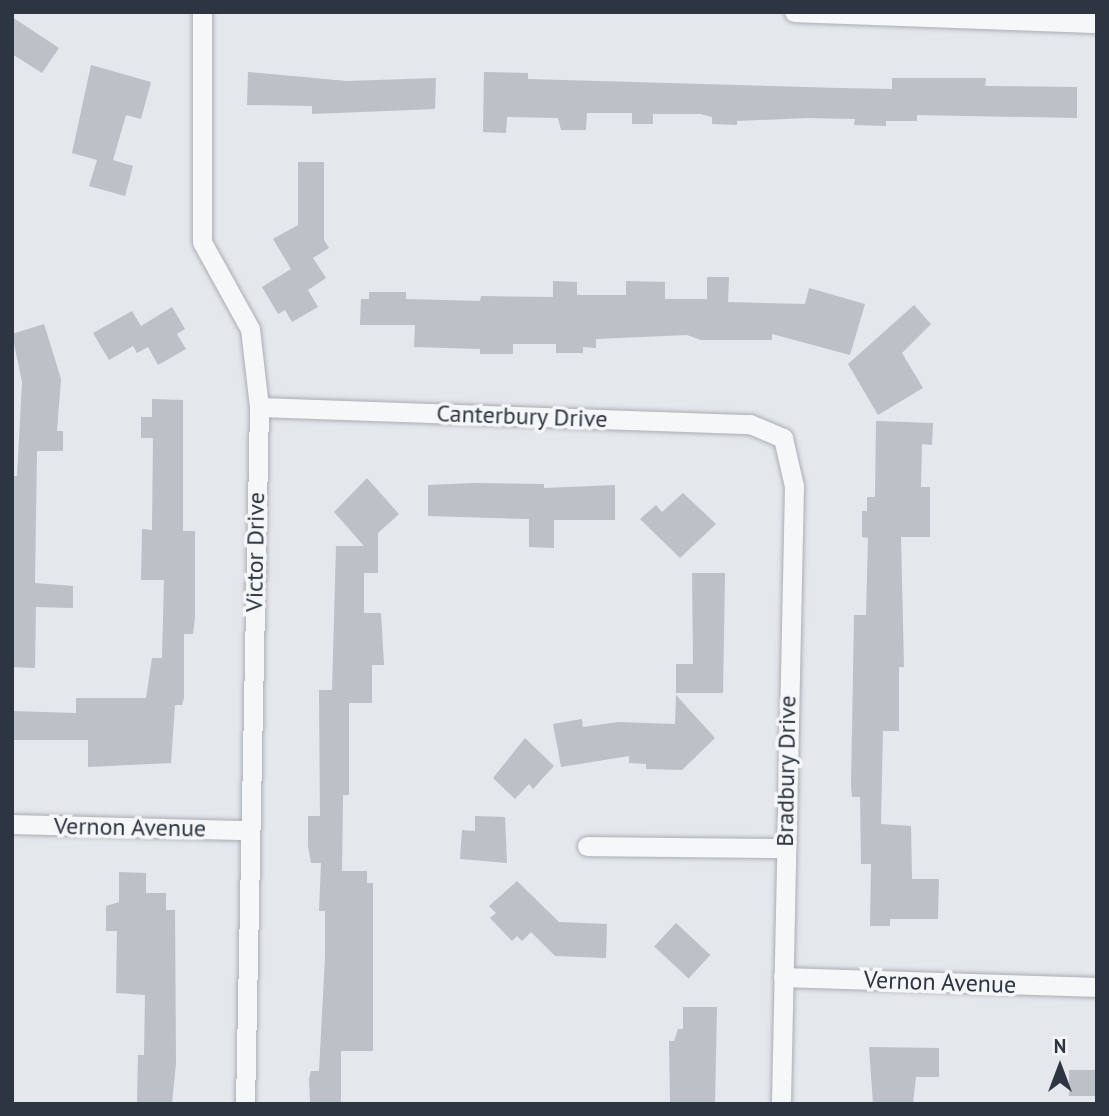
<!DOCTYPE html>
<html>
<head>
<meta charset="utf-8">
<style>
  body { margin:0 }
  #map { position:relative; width:1109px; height:1116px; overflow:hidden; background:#e4e7eb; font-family:"PT Sans",sans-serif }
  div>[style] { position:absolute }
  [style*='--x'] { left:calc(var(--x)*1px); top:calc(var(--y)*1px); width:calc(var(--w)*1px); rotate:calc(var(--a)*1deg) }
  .building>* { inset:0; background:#bcc0c7; transform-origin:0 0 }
  .roads { filter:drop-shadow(0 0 2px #a9aeb5) drop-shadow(0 0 2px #a9aeb5) }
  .street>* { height:19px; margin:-9.5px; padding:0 9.5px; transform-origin:9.5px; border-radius:9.5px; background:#f6f7f9 }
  span { translate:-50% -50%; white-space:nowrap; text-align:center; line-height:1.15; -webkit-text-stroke:7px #f4f6f8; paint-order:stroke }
  .street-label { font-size:24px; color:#2d3542 }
  .frame { position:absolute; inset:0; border:14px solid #2d3542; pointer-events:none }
  .north { position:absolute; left:1025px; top:1032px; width:70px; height:70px; -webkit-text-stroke:5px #f4f6f8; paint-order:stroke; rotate:0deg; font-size:19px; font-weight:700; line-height:28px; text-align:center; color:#2d3542 }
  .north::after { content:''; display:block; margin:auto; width:24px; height:32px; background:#2d3542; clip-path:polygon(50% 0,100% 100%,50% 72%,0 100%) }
</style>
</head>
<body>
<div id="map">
  <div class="building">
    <div style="clip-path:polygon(12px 17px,59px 48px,42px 73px,12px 54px)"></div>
    <div style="clip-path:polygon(91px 65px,151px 82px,141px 119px,126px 115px,113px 160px,133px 166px,125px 196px,89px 186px,97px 160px,72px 153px)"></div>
    <div style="clip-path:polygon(248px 72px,347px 81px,436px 78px,435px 109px,312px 114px,312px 106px,247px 105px)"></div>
    <div style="clip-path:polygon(484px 72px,528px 73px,528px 79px,840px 88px,892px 89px,892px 78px,986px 78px,985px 86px,1077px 87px,1077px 118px,917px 115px,917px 121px,886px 121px,886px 126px,854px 125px,855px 119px,807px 118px,737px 121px,737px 125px,712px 124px,712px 117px,700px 114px,653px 114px,653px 124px,632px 124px,632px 113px,587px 113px,586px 130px,561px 130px,558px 118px,507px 117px,506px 133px,483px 132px)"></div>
    <div style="clip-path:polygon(298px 162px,324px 162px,324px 240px,329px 248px,313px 258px,326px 278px,308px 290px,318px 307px,292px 322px,285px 310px,278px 314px,262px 287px,291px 269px,273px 239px,298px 225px)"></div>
    <div style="clip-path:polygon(707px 277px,729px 277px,728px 302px,805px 304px,809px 288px,865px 304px,850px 355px,772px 334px,772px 340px,701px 340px,687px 335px,596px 339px,596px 348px,583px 347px,583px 353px,556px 353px,556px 344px,513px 344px,513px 354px,480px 354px,480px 349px,414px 347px,415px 325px,360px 325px,361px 299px,369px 299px,369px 292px,406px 292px,406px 299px,480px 301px,481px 296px,553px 297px,553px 281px,577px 282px,577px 295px,626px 295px,626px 281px,665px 282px,665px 299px,707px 299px)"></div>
    <div style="clip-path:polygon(914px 305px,931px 324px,902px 353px,923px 388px,878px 415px,848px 364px)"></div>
    <div style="clip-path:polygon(172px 307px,185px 329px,177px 334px,186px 349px,158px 365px,148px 347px,137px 353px,133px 346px,109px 360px,93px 333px,132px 311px,141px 326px)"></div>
    <div style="clip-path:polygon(44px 324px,61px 379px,57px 431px,63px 431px,63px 451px,37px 451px,35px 583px,73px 586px,73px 608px,36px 607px,35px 668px,12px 667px,12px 476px,17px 476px,22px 382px,12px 334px)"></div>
    <div style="clip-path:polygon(152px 399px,183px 400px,183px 531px,195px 531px,195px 618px,193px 634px,184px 634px,184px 698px,182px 705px,175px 705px,171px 763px,88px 767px,88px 740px,12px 740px,12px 711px,76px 713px,76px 698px,146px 698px,152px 658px,162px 658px,164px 580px,141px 580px,142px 529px,152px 530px,153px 438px,141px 438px,141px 417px,152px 417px)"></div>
    <div style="clip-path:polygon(876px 421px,933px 423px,932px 445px,922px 444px,921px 487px,930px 487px,930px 537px,901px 537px,904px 667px,899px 667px,899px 731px,883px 731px,881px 824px,911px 826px,912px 879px,939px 879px,938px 919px,890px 919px,890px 926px,870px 926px,871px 864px,861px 864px,860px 797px,852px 797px,851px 786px,854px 615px,866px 615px,868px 538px,862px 537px,862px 511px,867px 511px,867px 497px,875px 497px)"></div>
    <div style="clip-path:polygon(367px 478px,399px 514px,378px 533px,378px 573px,364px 573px,364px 613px,381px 613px,384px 665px,372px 665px,372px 703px,349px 703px,349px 795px,343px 795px,342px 871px,367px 871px,367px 883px,373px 883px,373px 1051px,341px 1051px,341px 1104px,310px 1104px,309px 1079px,311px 1071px,319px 1071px,325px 957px,325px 911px,319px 911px,321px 863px,311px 863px,308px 846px,308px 816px,320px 816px,319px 690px,332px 690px,336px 546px,364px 546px,334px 512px)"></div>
    <div style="clip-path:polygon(474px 483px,544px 484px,544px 488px,615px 485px,615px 520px,554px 520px,554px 548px,529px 547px,529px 519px,428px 516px,428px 485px)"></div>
    <div style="clip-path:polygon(683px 493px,716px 524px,680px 558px,640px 519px,656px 505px,662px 512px)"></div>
    <div style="clip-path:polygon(692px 573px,725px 573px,723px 693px,676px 693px,676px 664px,693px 664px)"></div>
    <div style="clip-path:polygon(676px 695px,715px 738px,682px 770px,646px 769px,646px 764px,629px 763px,629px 756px,561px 767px,553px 724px,582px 719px,583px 727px,618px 722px,675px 724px)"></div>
    <div style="clip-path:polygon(525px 738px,554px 766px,533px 789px,529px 784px,515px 799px,493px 778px)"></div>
    <div style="clip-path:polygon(475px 816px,505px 817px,507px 863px,460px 859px,462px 830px,475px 831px)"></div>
    <div style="clip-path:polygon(119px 872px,146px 873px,146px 893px,166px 893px,166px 910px,175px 910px,176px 1063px,172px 1104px,137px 1104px,138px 1055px,144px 1055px,145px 995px,116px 993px,117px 931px,106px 931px,106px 906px,119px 902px)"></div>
    <div style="clip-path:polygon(517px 881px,559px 922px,607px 924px,606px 958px,555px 956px,531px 932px,522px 941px,517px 936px,512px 941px,490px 918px,496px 913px,489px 906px)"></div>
    <div style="left:676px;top:923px;width:47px;height:32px;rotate:43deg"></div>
    <div style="clip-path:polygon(683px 1007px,717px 1007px,715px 1104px,670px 1104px,669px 1041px,674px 1041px,678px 1029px,683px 1029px)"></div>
    <div style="clip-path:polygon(869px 1047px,939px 1048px,939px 1077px,916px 1077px,913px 1104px,873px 1104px)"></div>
    <div style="left:1069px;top:1070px;width:28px;height:26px"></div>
  </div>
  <div class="roads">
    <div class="street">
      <div style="--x:202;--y:12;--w:230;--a:90"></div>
      <div style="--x:202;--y:242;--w:99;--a:61.1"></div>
      <div style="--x:250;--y:329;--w:79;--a:83.4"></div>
      <div style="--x:259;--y:407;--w:697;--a:91.15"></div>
      <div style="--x:794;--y:12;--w:303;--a:2.1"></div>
      <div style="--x:259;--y:407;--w:491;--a:2"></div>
      <div style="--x:750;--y:424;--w:36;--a:23"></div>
      <div style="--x:783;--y:438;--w:49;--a:77.1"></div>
      <div style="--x:794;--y:486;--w:618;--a:91.21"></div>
      <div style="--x:12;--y:824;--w:236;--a:1.5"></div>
      <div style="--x:587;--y:846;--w:197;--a:0.6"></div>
      <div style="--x:783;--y:977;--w:314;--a:1.8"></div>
    </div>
  </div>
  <div class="street-label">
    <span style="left:522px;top:416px;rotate:2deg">Canterbury Drive</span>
    <span style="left:255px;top:552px;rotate:-89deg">Victor Drive</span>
    <span style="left:786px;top:771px;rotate:-89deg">Bradbury Drive</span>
    <span style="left:130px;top:827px;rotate:1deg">Vernon Avenue</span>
    <span style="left:940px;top:982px;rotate:2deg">Vernon Avenue</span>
  </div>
  <div class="frame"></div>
  <div class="north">N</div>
</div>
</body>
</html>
